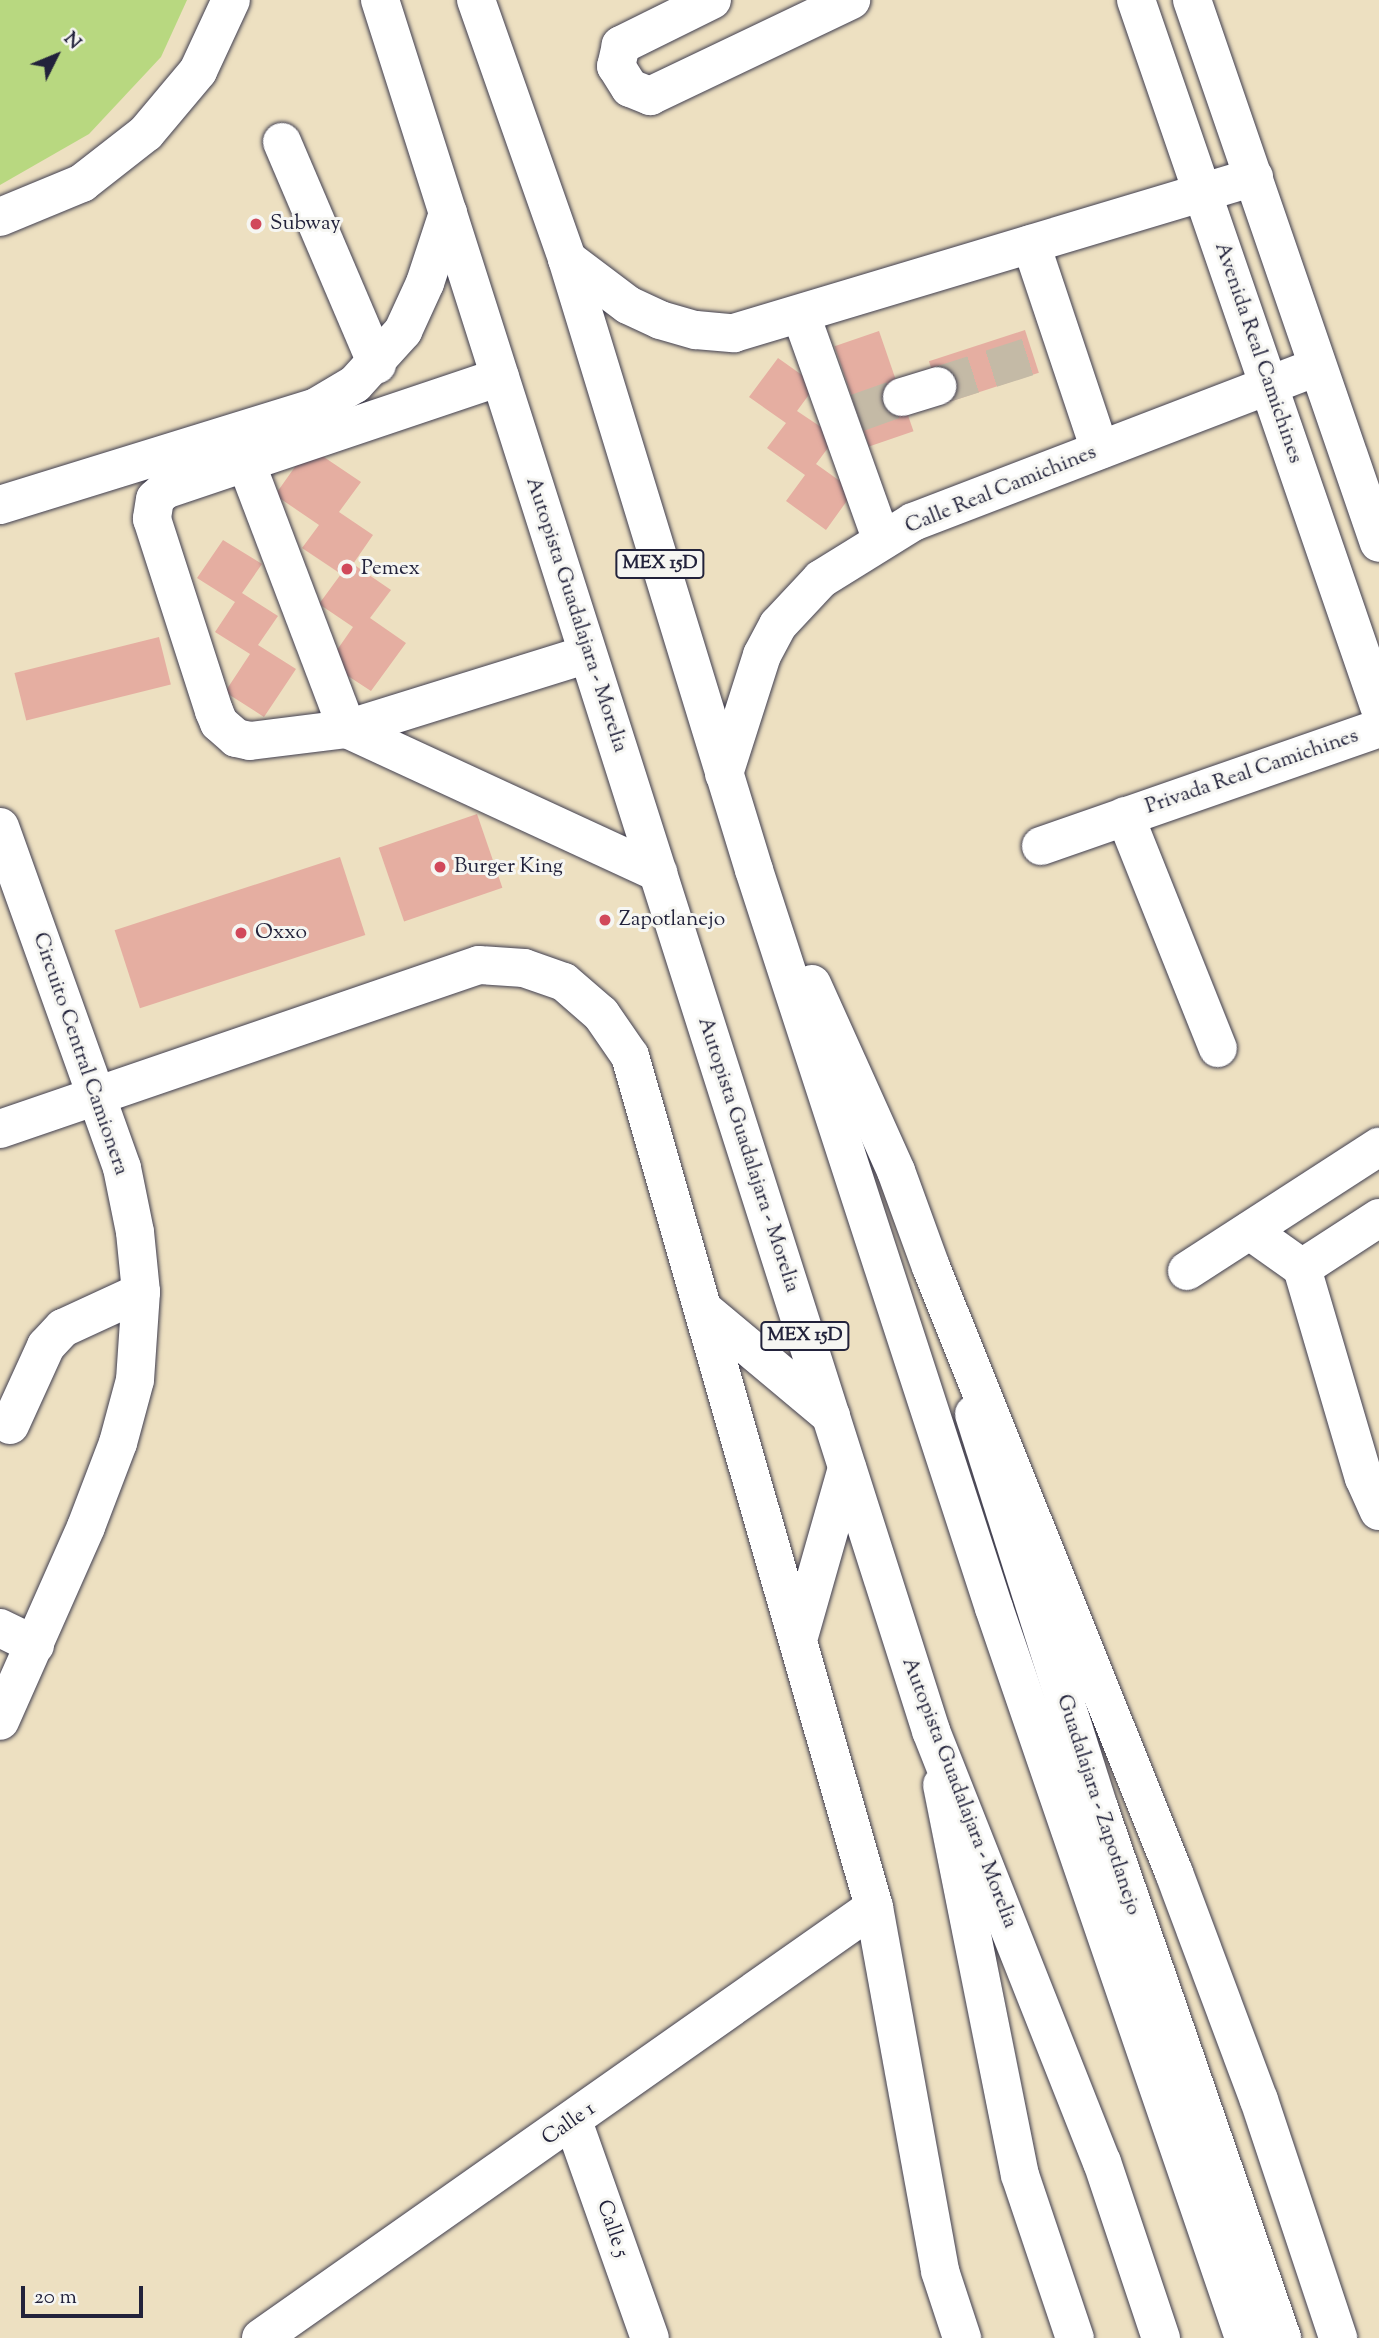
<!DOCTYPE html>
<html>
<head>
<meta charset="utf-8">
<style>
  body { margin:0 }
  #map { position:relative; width:1379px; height:2338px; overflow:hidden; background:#ede0c1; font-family:"Sorts Mill Goudy",serif }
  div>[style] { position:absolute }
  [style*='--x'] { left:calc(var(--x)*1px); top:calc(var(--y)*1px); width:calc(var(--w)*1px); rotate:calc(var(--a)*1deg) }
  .green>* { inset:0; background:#b8d880 }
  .building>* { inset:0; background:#e5aea1; transform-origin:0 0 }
  .minor-tunnel>* { height:38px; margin-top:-19px; transform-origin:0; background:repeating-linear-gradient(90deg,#c4baa6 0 38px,transparent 0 57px) }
  .roads { filter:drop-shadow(0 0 2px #403e4f) drop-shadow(0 0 2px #403e4f) }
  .minor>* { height:38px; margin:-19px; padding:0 19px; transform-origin:19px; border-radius:19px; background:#fff }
  .major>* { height:38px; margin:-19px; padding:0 19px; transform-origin:19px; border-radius:19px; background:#fff }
  .highway>* { height:38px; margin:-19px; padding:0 19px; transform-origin:19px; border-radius:19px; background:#fff }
  .dots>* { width:19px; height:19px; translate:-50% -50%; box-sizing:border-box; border:4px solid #f6f6f2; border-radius:50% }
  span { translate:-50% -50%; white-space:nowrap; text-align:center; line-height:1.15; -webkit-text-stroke:6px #f6f6f2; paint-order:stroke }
  .shield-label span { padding:2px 5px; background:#f6f6f2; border:2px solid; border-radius:5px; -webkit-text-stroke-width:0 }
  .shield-label { font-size:19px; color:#22223b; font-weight:700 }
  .poi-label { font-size:21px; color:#22223b }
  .left { translate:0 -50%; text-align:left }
  .street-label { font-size:21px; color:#22223b }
  .north { position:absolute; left:21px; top:21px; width:70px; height:70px; -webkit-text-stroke:5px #f6f6f2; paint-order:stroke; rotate:47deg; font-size:19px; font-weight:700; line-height:28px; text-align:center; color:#22223b }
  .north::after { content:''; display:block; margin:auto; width:24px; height:32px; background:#22223b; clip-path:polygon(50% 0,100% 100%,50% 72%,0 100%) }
  .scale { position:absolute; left:21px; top:2286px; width:122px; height:32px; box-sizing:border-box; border:4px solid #22223b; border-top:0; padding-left:9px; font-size:21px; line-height:24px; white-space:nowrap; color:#22223b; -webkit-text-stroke:5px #f6f6f2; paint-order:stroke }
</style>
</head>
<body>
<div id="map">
  <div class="green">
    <div style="clip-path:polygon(0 0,187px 0,161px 57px,89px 134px,0 185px)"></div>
  </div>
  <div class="building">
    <div style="left:1025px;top:330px;width:45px;height:101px;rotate:72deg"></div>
    <div style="left:879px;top:331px;width:106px;height:47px;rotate:71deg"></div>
    <div style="clip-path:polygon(778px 358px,816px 385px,797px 411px,836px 437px,816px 464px,854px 491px,826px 530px,786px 501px,805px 475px,767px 448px,786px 423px,749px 397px)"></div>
    <div style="clip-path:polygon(309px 447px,361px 482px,339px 512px,373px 535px,353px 564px,391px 590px,370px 618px,406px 643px,371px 691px,328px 663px,353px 627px,319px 604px,341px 574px,302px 548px,319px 525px,275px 495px)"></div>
    <div style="clip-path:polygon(223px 540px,262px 564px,242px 593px,278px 616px,258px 645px,296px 669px,264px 717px,225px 692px,250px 654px,215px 632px,235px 602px,197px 578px)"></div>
    <div style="left:159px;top:637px;width:49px;height:149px;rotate:76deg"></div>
    <div style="left:477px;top:814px;width:78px;height:104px;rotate:71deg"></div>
    <div style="left:340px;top:857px;width:82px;height:237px;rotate:72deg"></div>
  </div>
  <div class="minor-tunnel">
    <div style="--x:937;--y:386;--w:102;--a:-17.7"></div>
    <div style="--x:857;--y:413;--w:48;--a:-19.6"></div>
  </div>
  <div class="roads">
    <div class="minor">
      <div style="--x:712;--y:0;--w:102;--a:153.7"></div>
      <div style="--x:621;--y:45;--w:22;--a:103"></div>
      <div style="--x:616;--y:66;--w:26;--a:58"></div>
      <div style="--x:630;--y:88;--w:22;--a:22"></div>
      <div style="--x:650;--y:96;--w:223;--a:-25.5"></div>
      <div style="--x:1136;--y:0;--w:747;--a:71.01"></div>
      <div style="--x:1192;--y:0;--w:574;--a:71"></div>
      <div style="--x:282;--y:142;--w:242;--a:66.9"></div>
      <div style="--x:1031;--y:244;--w:217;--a:71.5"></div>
      <div style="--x:567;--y:259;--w:76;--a:37"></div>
      <div style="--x:628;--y:305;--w:35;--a:25"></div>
      <div style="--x:660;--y:320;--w:37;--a:16"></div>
      <div style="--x:696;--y:330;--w:38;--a:5"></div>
      <div style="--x:734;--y:333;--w:543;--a:-16.7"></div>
      <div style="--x:801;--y:315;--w:238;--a:70.3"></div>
      <div style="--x:500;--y:377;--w:354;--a:161.4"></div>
      <div style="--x:165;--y:490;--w:13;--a:138"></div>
      <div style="--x:155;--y:499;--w:20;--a:99"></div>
      <div style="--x:152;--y:519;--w:202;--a:72.1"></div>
      <div style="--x:214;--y:711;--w:13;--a:67"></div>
      <div style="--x:219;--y:723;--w:23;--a:41"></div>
      <div style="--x:236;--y:738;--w:14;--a:12"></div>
      <div style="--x:250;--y:741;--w:98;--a:-7.1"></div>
      <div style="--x:347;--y:729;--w:252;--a:-17.3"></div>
      <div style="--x:902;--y:397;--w:37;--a:-17"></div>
      <div style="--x:245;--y:460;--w:288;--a:69.2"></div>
      <div style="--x:347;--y:729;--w:343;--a:24.8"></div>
      <div style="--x:0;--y:505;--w:331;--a:-17.2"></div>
      <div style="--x:316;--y:407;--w:45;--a:-30.5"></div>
      <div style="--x:355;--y:384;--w:72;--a:-47.8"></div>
      <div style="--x:403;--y:331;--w:53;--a:-65.4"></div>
      <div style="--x:425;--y:283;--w:74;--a:-71.8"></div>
      <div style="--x:724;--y:774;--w:125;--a:-72.3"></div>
      <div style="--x:762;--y:655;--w:34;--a:-62"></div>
      <div style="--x:778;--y:625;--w:63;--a:-46.9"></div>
      <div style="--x:821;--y:579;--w:108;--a:-31.8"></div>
      <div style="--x:913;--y:522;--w:433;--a:-21"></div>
      <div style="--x:1125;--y:816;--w:250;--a:68.2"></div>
      <div style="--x:0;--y:827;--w:362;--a:70.3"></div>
      <div style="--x:122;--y:1168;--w:65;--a:78.5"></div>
      <div style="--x:135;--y:1232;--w:60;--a:84.3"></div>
      <div style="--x:141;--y:1292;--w:88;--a:93.9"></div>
      <div style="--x:135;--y:1380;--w:65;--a:105.1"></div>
      <div style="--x:118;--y:1443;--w:90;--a:110.9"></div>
      <div style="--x:86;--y:1527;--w:212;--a:113.9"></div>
      <div style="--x:1041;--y:846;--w:358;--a:-19.2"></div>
      <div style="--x:0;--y:1129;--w:506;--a:-18.9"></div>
      <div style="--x:479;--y:965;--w:45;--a:3.8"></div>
      <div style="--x:524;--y:968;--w:42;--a:19.3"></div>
      <div style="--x:564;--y:982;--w:49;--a:40.9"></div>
      <div style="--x:601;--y:1014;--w:51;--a:55.4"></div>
      <div style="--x:630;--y:1056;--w:885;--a:74"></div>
      <div style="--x:874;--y:1907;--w:370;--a:79.7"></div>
      <div style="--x:940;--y:2271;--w:71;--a:71.8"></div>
      <div style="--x:1250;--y:1231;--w:64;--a:35.4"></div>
      <div style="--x:1302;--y:1268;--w:219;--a:73.6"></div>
      <div style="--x:1364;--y:1478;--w:36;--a:66"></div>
      <div style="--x:1302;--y:1268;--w:92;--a:-33"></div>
      <div style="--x:1187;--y:1271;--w:229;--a:-32.9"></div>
      <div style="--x:974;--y:1414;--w:410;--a:72.4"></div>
      <div style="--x:1098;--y:1805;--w:564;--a:70.95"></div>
      <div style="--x:10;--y:1425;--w:87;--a:-65.5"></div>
      <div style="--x:46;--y:1346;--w:25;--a:-47"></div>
      <div style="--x:63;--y:1328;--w:86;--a:-24.8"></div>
      <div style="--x:0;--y:1628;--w:39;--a:26"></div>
      <div style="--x:942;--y:1785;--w:398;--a:78.7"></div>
      <div style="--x:1020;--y:2175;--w:172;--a:71.4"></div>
      <div style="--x:573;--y:2121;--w:230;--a:70.5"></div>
      <div style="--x:261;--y:2338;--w:749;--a:-35.11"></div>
    </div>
    <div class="major">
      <div style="--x:931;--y:1267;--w:653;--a:68.15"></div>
      <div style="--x:1174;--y:1873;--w:242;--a:69.5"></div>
      <div style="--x:1259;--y:2100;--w:251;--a:71.6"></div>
    </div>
    <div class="highway">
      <div style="--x:380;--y:0;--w:1817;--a:72.34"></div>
      <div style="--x:931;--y:1731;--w:464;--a:68.4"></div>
      <div style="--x:1102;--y:2162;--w:186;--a:71.5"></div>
      <div style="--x:476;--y:0;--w:275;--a:70.6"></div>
      <div style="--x:567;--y:259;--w:639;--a:72.98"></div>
      <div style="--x:754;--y:870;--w:776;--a:71.99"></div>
      <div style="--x:994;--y:1608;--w:772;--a:71.1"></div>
      <div style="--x:0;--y:217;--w:89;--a:-22.5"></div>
      <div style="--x:82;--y:183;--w:81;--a:-38"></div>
      <div style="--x:146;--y:133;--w:81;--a:-50"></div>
      <div style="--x:198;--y:71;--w:78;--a:-65.1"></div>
      <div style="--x:812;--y:984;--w:205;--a:65.8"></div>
      <div style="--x:896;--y:1171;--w:102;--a:70"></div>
      <div style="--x:703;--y:1309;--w:167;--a:39.9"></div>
      <div style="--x:798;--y:1640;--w:179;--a:-74.1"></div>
    </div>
  </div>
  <div class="dots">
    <div style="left:256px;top:224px;background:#d1495b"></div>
    <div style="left:347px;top:569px;background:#d1495b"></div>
    <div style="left:440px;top:867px;background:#d1495b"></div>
    <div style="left:605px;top:920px;background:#d1495b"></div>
    <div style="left:241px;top:933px;background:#d1495b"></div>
  </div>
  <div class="shield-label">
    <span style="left:660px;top:564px">MEX 15D</span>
    <span style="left:805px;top:1336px">MEX 15D</span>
  </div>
  <div class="poi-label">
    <span class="left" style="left:270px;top:224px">Subway</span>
    <span class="left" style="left:361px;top:569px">Pemex</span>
    <span class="left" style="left:454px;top:867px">Burger King</span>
    <span class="left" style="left:619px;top:920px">Zapotlanejo</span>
    <span class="left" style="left:255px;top:933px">Oxxo</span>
  </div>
  <div class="street-label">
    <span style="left:1258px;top:353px;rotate:71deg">Avenida Real Camichines</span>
    <span style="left:1001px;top:490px;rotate:-22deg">Calle Real Camichines</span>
    <span style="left:576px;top:615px;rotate:72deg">Autopista Guadalajara - Morelia</span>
    <span style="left:1252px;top:772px;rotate:-19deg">Privada Real Camichines</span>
    <span style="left:80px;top:1054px;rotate:71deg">Circuito Central Camionera</span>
    <span style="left:748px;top:1155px;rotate:72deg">Autopista Guadalajara - Morelia</span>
    <span style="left:959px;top:1793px;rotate:69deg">Autopista Guadalajara - Morelia</span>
    <span style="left:1098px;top:1805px;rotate:72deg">Guadalajara - Zapotlanejo</span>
    <span style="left:569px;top:2124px;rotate:-35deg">Calle 1</span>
    <span style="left:612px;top:2229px;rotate:71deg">Calle 5</span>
  </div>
  <div class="north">N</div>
  <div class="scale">20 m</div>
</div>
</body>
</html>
